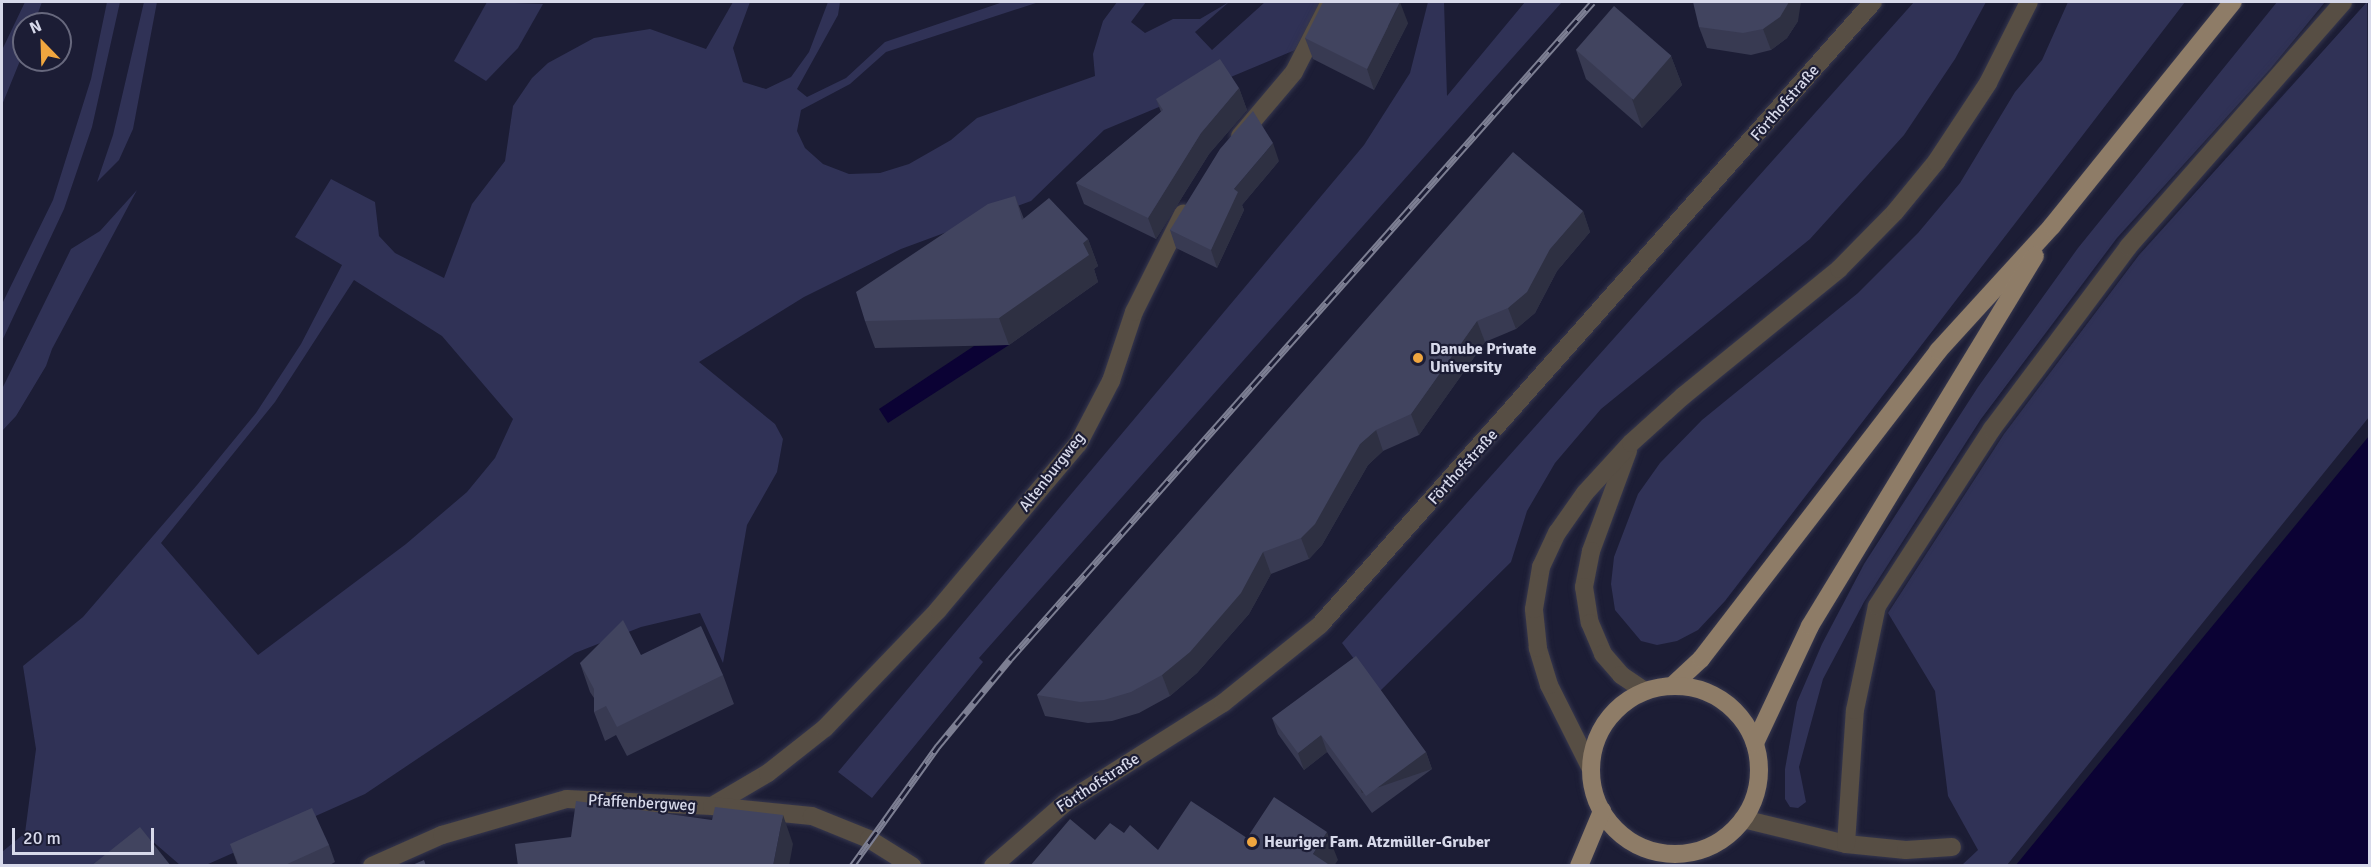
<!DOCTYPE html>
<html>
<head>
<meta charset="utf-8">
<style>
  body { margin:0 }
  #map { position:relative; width:2371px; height:867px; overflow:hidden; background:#1c1d35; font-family:Signika,sans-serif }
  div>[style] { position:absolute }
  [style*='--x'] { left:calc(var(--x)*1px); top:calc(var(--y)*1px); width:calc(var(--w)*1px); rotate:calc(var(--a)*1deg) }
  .green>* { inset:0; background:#303256 }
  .water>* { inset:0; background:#0b0234 }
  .roads { filter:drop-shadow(0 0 2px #36374e) drop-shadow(0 0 2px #36374e) }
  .service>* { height:18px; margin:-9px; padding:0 9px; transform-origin:9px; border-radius:9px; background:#574e44 }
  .minor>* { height:18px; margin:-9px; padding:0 9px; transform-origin:9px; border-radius:9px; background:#574e44 }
  .primary>* { height:18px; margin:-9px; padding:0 9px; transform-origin:9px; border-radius:9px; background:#8e7c67 }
  .primary>.ring { margin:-9px; padding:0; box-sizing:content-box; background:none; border:18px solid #8e7c67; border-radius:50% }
  .rail>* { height:7px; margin-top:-3.5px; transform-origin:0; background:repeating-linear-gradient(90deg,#1c1d35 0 14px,#7d7f93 0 28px); box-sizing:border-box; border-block:2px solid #7d7f93 }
  .wall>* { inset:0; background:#383a52 }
  .shaded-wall>* { inset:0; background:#2e3042; transform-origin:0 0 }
  .building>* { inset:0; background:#41445f; transform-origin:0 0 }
  .dots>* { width:16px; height:16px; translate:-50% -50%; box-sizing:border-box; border:3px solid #1c1d35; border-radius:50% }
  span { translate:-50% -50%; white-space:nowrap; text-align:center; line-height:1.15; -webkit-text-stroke:4.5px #1c1d35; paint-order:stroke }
  .street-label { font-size:16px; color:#d7d9ea }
  .poi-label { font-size:16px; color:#d7d9ea; font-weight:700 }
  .left { translate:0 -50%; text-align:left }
  .frame { position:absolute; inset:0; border:3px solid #d7d9ea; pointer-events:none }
  .north { position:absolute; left:12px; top:12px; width:60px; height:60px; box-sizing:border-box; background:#1c1d35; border:2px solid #67687d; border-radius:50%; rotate:337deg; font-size:16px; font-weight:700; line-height:24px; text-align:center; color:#d7d9ea }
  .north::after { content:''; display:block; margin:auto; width:21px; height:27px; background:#f0a63f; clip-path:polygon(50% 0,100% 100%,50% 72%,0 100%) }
  .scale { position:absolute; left:12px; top:828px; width:142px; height:27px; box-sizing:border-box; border:3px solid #d7d9ea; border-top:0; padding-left:8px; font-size:18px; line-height:21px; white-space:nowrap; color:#d7d9ea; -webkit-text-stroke:4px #1c1d35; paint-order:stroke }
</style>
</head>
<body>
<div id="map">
  <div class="green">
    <div style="clip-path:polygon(25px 2px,42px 2px,34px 24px,24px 24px,24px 51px,2px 105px,2px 50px)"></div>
    <div style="clip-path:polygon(107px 2px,120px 2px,92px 127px,64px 209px,2px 341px,2px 304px,53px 200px,91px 79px)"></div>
    <div style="clip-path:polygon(144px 2px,157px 2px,133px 129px,119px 160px,97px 182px,113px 135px)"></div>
    <div style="clip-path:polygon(487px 2px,543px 4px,518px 48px,486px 81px,454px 61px)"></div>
    <div style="clip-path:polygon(evenodd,733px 2px,750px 2px,733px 48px,743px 82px,766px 89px,791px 77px,809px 52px,828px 2px,840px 2px,838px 15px,797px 89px,807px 97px,846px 78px,885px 42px,1003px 2px,1039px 2px,886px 52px,850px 84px,801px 110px,797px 131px,805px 148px,823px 164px,849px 174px,880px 173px,909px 164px,951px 140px,977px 118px,1095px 76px,1093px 54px,1103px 21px,1117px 2px,1146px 2px,1131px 22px,1145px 33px,1173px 19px,1200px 19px,1229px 2px,1195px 32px,1212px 50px,1265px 2px,1320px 2px,1295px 50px,1104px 130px,1031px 201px,901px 249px,804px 297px,699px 362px,775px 424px,783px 439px,777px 472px,747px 525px,723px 663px,700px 613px,641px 627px,575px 653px,365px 794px,206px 865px,180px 865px,151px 840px,98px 865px,2px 866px,2px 852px,25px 833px,36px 749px,23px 666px,83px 617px,197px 485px,256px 413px,301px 344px,342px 265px,295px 237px,331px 179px,375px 202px,379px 236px,395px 253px,444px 278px,472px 204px,505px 161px,513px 106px,532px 78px,548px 63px,594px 38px,650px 29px,706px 49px,733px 2px,354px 280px,442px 336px,513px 419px,495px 458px,467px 492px,406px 544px,258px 655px,161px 543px,275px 402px,354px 280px)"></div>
    <div style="clip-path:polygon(1428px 2px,1444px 2px,1447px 96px,1525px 2px,1562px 2px,979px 658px,983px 662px,872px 798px,838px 772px,1364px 145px,1410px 73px)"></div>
    <div style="clip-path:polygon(1914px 2px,1986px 2px,1955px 59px,1904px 135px,1810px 239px,1601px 409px,1555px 463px,1527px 511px,1511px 562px,1379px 692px,1342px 643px)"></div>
    <div style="clip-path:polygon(2068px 2px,2185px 2px,1725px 601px,1698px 630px,1677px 641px,1657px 645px,1641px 641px,1615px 610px,1611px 584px,1614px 557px,1638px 494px,1660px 463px,1702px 420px,1858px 293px,1918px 233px,1960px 183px,2015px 92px,2042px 60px)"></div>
    <div style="clip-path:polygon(2277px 2px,2325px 2px,2271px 68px,2117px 238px,1981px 419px,1864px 602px,1823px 679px,1799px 767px,1806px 802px,1798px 808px,1790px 807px,1785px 799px,1785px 769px,1797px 702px,1822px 644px,1864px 564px,1978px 387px,2078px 248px)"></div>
    <div style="clip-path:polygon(2367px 2px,2369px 417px,2007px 865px,1962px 865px,1978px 850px,1948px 796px,1935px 691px,1888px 613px,2004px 434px,2139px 255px)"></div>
    <div style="clip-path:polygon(137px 190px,52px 349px,46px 366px,16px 416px,2px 431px,2px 389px,71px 249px,100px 231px)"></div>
  </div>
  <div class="water">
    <div style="clip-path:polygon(1009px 345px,888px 423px,879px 409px,974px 346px)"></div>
    <div style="clip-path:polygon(2369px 436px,2369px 865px,2016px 865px,2092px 772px)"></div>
  </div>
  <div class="roads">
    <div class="service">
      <div style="--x:1240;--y:136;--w:84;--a:-49.8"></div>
      <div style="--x:1294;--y:72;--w:79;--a:-62.8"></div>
      <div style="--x:1111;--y:381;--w:73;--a:-71.6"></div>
      <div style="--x:1134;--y:312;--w:110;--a:-63.4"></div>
      <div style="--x:1743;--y:819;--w:106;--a:13.6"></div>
      <div style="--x:1846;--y:844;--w:60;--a:5.7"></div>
      <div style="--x:1906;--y:850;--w:46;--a:-3.7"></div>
      <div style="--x:1846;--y:844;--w:134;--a:-86.2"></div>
      <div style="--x:1855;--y:710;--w:106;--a:-78.1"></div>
      <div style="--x:1877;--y:606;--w:211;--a:-57"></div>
      <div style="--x:1992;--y:429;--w:227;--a:-53.2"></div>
      <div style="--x:2128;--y:247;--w:326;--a:-48.7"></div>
    </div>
    <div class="minor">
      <div style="--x:1628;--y:451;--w:107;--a:110.3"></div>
      <div style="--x:1591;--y:551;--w:37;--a:101"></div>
      <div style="--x:1584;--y:587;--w:36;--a:81"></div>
      <div style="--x:1590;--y:623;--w:34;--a:67"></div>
      <div style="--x:1603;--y:654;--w:28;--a:49"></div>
      <div style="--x:1621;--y:675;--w:29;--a:34"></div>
      <div style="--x:1590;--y:767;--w:92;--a:-116.6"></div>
      <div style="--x:1549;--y:685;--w:39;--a:-107"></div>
      <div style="--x:1538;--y:648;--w:39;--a:-96"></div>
      <div style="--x:1534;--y:609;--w:43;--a:-80.5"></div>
      <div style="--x:1541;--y:567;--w:38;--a:-65"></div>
      <div style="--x:1557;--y:533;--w:49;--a:-55"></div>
      <div style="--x:1585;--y:493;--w:68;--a:-47.4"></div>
      <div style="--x:1631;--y:443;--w:70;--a:-42.1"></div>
      <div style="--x:1683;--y:396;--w:201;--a:-39.1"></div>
      <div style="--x:1839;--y:269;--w:80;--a:-45.5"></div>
      <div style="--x:1895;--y:212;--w:65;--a:-50.6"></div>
      <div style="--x:1936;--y:162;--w:95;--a:-56.6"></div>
      <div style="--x:1988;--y:83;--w:91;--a:-63.2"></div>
      <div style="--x:712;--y:806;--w:65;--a:-30.5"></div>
      <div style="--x:768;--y:773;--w:73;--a:-38.3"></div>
      <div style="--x:825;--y:728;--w:163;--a:-46.2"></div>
      <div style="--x:938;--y:610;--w:217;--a:-49.9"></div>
      <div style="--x:1078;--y:444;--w:71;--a:-62.4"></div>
      <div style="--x:372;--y:866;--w:77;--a:-23.9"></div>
      <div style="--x:442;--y:835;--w:130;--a:-16.1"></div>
      <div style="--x:567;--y:799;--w:145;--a:2.8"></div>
      <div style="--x:712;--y:806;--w:100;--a:5.7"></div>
      <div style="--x:812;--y:816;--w:61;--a:22"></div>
      <div style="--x:869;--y:839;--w:51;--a:32.1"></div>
      <div style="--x:993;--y:866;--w:96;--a:-41.2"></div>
      <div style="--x:1065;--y:803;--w:187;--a:-32.3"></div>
      <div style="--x:1223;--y:703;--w:124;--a:-38.8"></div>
      <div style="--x:1320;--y:625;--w:833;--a:-48.41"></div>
    </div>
    <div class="primary">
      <div style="--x:1672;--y:686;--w:40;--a:-43"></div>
      <div style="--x:1701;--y:659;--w:389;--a:-52.4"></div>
      <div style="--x:1938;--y:351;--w:169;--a:-47.6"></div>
      <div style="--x:2052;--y:226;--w:288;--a:-51.1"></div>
      <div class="ring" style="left:1591px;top:686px;width:150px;height:150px"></div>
      <div style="--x:1755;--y:743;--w:129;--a:-64.8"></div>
      <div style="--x:1810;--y:626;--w:433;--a:-58.7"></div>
      <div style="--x:1579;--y:866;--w:60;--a:-67.3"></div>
    </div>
  </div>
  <div class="rail">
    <div style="--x:852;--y:866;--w:148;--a:-54.4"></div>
    <div style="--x:938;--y:746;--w:113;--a:-50.4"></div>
    <div style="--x:1010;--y:659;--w:878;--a:-48.42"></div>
  </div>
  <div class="wall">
    <div style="clip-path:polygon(1798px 21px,1787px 38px,1771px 50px,1751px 55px,1707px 48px,1699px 27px)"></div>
    <div style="clip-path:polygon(1408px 23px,1374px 90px,1313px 59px,1305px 38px)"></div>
    <div style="clip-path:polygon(1576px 50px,1671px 56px,1682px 85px,1642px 128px,1586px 79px)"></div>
    <div style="clip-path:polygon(1239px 88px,1247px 110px,1209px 154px,1156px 239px,1084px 204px,1076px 183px,1161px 112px,1156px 99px)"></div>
    <div style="clip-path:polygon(1279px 161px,1242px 205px,1244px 210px,1217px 268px,1176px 248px,1170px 230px)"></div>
    <div style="clip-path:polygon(1015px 196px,1024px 219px,1088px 239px,1098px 266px,1094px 269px,1098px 282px,1009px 345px,875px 348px,865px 321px)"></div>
    <div style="clip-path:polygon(1583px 211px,1590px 232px,1557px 271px,1535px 313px,1516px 329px,1485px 342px,1419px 435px,1383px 451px,1368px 465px,1322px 545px,1309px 559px,1271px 574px,1249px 614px,1197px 673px,1170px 696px,1139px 713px,1112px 721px,1088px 723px,1045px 716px,1037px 695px)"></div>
    <div style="clip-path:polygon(641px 655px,723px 675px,734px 704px,627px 756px,616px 735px,605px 741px,594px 712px,594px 698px,590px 692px,580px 663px)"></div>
    <div style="clip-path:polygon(1272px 718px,1426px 752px,1432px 769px,1372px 813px,1327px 752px,1304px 770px,1278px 734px)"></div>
    <div style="clip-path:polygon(230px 844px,329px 845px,335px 862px,328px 866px,238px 866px)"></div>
  </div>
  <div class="shaded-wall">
    <div style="clip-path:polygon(1400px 2px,1408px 23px,1374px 90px,1367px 69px)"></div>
    <div style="clip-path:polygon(1789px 2px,1801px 2px,1798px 21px,1787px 38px,1771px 50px,1763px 29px)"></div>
    <div style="clip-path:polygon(1671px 56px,1682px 85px,1642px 128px,1632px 99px)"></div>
    <div style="clip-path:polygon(1239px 88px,1247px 110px,1209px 154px,1156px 239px,1148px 218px,1201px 133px)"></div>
    <div style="clip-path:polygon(1273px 143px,1279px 161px,1242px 205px,1244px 210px,1217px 268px,1211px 250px,1234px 189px)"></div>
    <div style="clip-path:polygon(1583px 211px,1590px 232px,1557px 271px,1535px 313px,1516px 329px,1508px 308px,1550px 249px)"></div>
    <div style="clip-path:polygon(1088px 239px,1098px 266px,1094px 269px,1098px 282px,1009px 345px,999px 318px)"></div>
    <div style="clip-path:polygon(1477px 321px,1485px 342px,1419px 435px,1411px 414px)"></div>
    <div style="clip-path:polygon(1376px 430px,1383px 451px,1368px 465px,1322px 545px,1309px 559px,1301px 538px,1360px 444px)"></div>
    <div style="clip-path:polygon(1263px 552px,1271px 574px,1249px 614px,1197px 673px,1170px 696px,1162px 675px)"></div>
    <div style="clip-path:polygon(1321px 735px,1327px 752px,1304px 770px,1298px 753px)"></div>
    <div style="left:1426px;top:752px;width:18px;height:74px;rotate:71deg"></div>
    <div style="clip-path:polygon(783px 815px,793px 844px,789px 866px,773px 866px)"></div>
    <div style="clip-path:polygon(1327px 832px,1338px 860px,1334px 866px,1317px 866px,1313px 854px)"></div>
  </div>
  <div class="building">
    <div style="clip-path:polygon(1323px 2px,1400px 2px,1367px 69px,1305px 38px)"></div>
    <div style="clip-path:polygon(1693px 2px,1789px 2px,1780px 17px,1763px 29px,1743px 33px,1699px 27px)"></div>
    <div style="left:1614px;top:6px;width:76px;height:58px;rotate:41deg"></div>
    <div style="clip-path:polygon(1220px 59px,1239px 88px,1201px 133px,1148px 218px,1076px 183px,1163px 110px,1156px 99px)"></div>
    <div style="clip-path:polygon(1253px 111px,1273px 143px,1234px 189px,1238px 192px,1211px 250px,1170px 230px,1220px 149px)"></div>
    <div style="clip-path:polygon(1513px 152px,1583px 211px,1550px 249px,1527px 292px,1508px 308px,1477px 321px,1411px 414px,1376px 430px,1360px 444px,1315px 524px,1301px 538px,1263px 552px,1241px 593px,1190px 652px,1162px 675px,1131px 692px,1104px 700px,1080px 702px,1037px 695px)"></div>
    <div style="clip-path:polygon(1015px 196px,1022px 220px,1049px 198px,1088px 239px,1083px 243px,1089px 255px,999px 318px,865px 321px,856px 292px,988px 204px)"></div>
    <div style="clip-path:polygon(623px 620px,641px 655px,701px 626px,723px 675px,617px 727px,606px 706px,594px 712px,594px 689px,580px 663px)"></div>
    <div style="clip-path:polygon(1356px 656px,1426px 752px,1366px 796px,1321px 735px,1298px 753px,1272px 718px)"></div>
    <div style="clip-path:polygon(1274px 797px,1327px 832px,1313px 854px,1328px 864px,1327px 866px,1030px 866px,1070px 819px,1095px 840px,1110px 823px,1124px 833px,1130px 825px,1158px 850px,1191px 801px,1247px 838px)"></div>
    <div style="clip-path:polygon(576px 801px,712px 820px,715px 807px,783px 815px,773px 866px,518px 866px,515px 844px,571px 837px)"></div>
    <div style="clip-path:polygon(312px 808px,329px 845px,283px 866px,239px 866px,230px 844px)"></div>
    <div style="clip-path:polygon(140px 827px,171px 866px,91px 866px)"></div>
    <div style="clip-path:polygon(424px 860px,426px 866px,410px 866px)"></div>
  </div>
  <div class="dots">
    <div style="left:1418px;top:358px;background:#f0a63f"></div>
    <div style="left:1252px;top:842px;background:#f0a63f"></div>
  </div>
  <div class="street-label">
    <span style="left:1785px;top:103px;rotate:-49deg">Förthofstraße</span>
    <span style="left:1463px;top:467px;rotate:-48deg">Förthofstraße</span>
    <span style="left:1052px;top:472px;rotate:-52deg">Altenburgweg</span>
    <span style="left:1098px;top:783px;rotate:-33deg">Förthofstraße</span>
    <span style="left:642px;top:803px;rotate:3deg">Pfaffenbergweg</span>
  </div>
  <div class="poi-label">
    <span class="left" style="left:1430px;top:358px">Danube Private<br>University</span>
    <span class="left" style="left:1264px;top:842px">Heuriger Fam. Atzmüller-Gruber</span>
  </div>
  <div class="frame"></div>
  <div class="north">N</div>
  <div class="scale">20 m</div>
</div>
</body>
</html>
